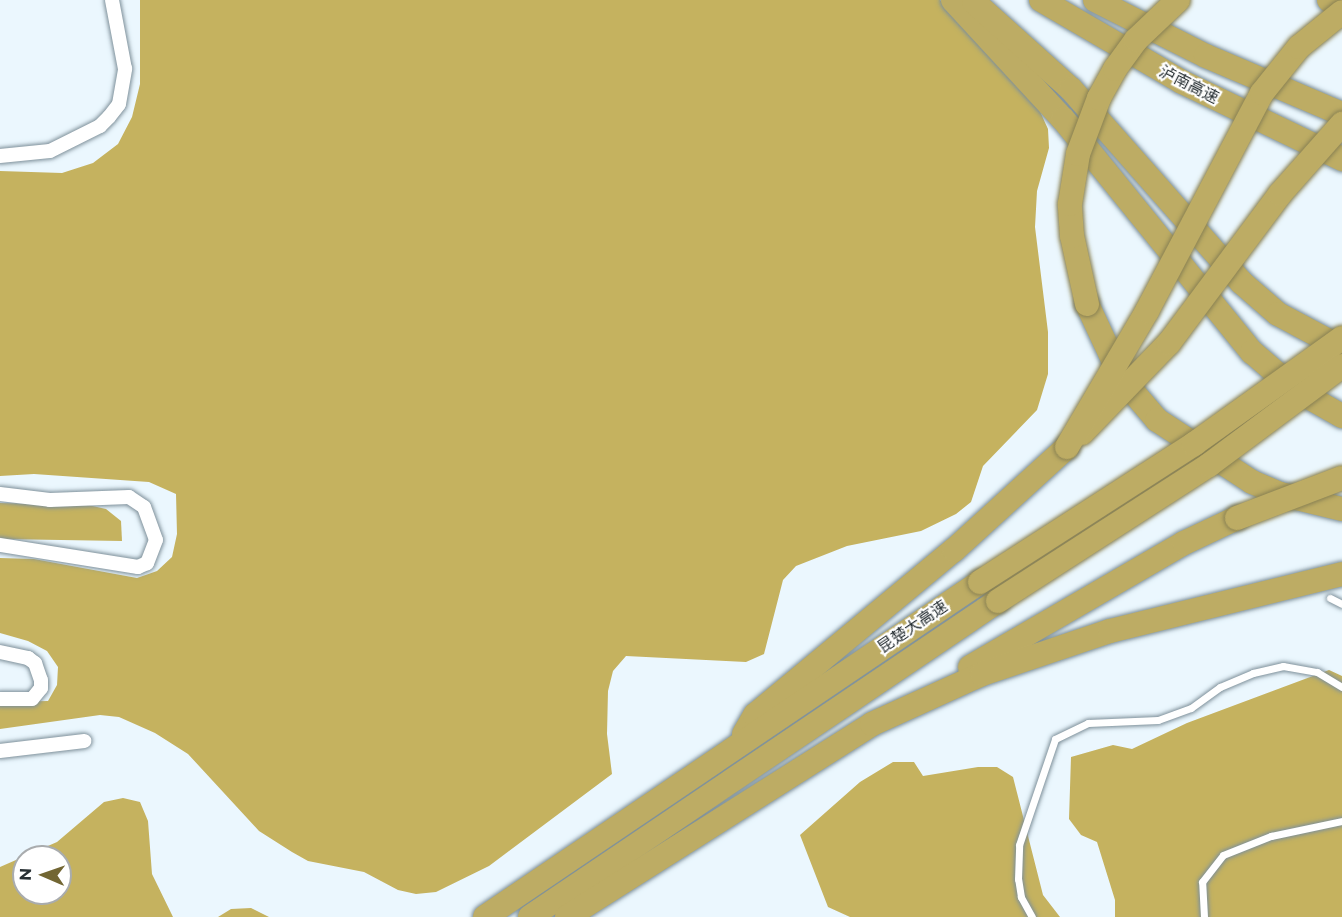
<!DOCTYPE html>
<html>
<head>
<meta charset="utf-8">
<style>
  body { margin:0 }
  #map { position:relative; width:1342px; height:917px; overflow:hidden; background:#ebf7fe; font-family:Montserrat,"Noto Sans SC",sans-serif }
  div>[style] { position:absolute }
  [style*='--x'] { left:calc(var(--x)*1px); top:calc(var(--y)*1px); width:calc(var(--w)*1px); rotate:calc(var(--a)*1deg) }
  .forest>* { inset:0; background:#c5b25f }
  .roads { filter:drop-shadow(0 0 2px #7e909a) drop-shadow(0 0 2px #7e909a) }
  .service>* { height:7px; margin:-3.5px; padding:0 3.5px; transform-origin:3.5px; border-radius:3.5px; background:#fff }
  .minor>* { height:14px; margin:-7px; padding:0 7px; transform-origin:7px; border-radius:7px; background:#fff }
  .motorway>* { height:24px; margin:-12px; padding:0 12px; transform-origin:12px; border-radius:12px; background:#bdac64 }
  .bridges { filter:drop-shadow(0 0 2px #898153) drop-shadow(0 0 2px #898153) }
  .motorway-bridge>* { height:24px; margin:-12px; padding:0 12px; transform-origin:12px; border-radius:12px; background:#bdac64 }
  span { translate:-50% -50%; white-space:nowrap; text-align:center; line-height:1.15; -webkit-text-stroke:4.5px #fff; paint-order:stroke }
  .street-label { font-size:16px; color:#283034 }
  .north { position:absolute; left:12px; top:845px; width:60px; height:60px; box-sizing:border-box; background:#fff; border:2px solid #a9acae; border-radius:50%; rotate:272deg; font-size:16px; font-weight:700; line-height:24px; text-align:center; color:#283034 }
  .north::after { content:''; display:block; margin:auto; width:21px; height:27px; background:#726633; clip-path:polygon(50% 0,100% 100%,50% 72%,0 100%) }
</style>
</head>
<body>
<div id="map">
  <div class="forest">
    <div style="clip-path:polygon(140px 0,940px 0,1031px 81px,1032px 94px,1048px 129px,1049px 148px,1037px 191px,1035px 227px,1048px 332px,1048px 374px,1037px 410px,983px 466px,971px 502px,956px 514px,921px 531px,847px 546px,796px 566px,783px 580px,764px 654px,746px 662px,626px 656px,613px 671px,608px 691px,607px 734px,612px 774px,489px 866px,436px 892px,416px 894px,398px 890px,364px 872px,308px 861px,292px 852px,259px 831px,188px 754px,155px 733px,119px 717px,100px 715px,0 729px,0 702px,48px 701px,57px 685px,58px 667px,47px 651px,28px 641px,0 633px,0 558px,34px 559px,137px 578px,157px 571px,172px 557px,177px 534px,176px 494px,149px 482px,34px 474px,0 476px,0 171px,62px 173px,93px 163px,118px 144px,132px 117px,140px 84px)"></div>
    <div style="clip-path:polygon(0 503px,88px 505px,106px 509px,121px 521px,122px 541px,0 539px)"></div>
    <div style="clip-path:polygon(1329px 670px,1342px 676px,1342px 917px,1115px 917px,1115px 900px,1097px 842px,1081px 835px,1069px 819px,1071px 757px,1113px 745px,1132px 749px,1187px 723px)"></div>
    <div style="clip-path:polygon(893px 762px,914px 762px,923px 776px,978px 767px,997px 767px,1013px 777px,1043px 895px,1060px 917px,850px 917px,828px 907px,800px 835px,860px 782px)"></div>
    <div style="clip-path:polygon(evenodd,123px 798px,140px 802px,148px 821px,152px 874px,173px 917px,0 917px,0 867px,57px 842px,104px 802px,123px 798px,24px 857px,60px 857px,60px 893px,24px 893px,24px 857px)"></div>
    <div style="clip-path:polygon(251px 908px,269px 917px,218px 917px,231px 909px)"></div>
  </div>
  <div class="roads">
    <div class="service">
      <div style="--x:1330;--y:598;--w:13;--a:27"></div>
      <div style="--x:1032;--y:917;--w:23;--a:-119"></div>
      <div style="--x:1021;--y:897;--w:18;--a:-99"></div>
      <div style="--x:1018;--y:879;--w:34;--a:-88"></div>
      <div style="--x:1019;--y:845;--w:112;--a:-71.2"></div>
      <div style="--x:1055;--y:739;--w:37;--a:-26"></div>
      <div style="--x:1088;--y:723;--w:70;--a:-2.5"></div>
      <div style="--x:1158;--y:720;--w:35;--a:-20"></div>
      <div style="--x:1191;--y:708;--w:36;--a:-36"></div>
      <div style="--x:1220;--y:687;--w:36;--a:-23"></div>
      <div style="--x:1253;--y:673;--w:31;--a:-13"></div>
      <div style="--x:1283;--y:666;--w:35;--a:10"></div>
      <div style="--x:1317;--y:672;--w:29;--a:31"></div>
      <div style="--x:1204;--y:917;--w:35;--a:-93"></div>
      <div style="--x:1202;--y:882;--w:34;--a:-52"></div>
      <div style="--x:1223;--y:855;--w:52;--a:-21.6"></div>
      <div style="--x:1271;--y:836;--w:73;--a:-11.9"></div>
    </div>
    <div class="minor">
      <div style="--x:0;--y:156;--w:50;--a:-5.7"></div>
      <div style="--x:50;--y:151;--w:56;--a:-26.6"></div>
      <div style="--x:100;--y:126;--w:13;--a:-45"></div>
      <div style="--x:109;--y:117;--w:16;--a:-52"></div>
      <div style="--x:119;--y:104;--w:36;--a:-80"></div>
      <div style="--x:125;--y:69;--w:70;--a:-100.7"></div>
      <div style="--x:0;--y:494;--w:50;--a:6.8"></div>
      <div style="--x:50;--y:500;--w:79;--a:-2.2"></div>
      <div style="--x:129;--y:497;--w:18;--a:34"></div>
      <div style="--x:144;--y:507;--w:35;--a:70"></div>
      <div style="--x:156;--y:540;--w:25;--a:111"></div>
      <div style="--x:147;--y:563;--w:10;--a:156"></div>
      <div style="--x:138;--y:567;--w:140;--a:-170.9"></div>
      <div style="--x:0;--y:652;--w:29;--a:12"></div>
      <div style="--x:28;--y:658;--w:9;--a:36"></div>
      <div style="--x:35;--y:663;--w:18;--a:71"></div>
      <div style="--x:41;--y:680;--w:8;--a:90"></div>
      <div style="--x:41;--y:688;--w:14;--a:129"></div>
      <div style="--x:32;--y:699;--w:32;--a:180"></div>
      <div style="--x:0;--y:751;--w:85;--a:-6.8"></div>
    </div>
    <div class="motorway">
      <div style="--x:953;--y:0;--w:162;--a:47.3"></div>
      <div style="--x:1063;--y:119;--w:300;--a:51"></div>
      <div style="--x:1252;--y:352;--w:58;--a:40.8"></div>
      <div style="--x:1296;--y:390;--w:53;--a:29.5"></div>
      <div style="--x:1041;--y:0;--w:163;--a:30.2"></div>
      <div style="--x:1182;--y:82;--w:178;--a:25.7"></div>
      <div style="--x:1095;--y:0;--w:124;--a:26.8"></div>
      <div style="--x:1206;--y:56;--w:148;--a:23.1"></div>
      <div style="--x:1329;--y:0;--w:13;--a:9"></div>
      <div style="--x:974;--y:2;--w:130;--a:41.9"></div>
      <div style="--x:1071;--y:89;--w:257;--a:48.6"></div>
      <div style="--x:1241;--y:282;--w:49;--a:40.9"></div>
      <div style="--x:1278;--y:314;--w:72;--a:28"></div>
      <div style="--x:1087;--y:304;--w:83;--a:65"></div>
      <div style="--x:1122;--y:379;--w:54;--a:49.5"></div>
      <div style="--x:1157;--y:420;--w:113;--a:33.1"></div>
      <div style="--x:1252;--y:482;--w:30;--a:23"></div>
      <div style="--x:1280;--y:494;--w:64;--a:13.6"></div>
      <div style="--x:970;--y:667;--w:247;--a:-30.1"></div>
      <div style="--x:1184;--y:543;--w:59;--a:-25.3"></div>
      <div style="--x:744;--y:734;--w:22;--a:-60"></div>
      <div style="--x:755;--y:715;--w:259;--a:-39.7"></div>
      <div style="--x:954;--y:550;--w:153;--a:-42.3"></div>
      <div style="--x:485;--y:917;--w:598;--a:-34.09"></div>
      <div style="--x:530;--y:917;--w:565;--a:-34.03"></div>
      <div style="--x:567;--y:917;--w:361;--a:-32.3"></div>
      <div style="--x:872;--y:724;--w:121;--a:-24.4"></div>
      <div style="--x:982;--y:674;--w:135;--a:-18.6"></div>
      <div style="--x:1110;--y:631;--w:239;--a:-13.8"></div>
    </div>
  </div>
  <div class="bridges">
    <div class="motorway-bridge">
      <div style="--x:1087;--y:304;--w:70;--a:-102.4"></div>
      <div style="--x:1072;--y:236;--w:32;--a:-94"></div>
      <div style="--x:1070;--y:204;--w:51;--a:-80.9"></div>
      <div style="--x:1078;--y:154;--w:60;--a:-69.4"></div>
      <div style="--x:1099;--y:98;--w:33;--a:-61"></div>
      <div style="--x:1115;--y:69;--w:36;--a:-54"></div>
      <div style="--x:1136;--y:40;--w:58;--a:-43.6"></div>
      <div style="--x:1082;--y:433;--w:125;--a:-46"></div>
      <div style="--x:1169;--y:343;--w:186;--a:-53.3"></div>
      <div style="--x:1280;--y:194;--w:94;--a:-48.5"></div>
      <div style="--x:1067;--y:447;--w:158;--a:-59.5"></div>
      <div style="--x:1147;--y:311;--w:246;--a:-62.2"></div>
      <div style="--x:1262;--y:93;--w:59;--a:-51.2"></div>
      <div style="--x:1299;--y:47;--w:55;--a:-39.1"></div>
      <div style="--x:1237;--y:518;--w:112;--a:-20.9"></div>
      <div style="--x:980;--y:582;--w:255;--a:-32.8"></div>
      <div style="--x:1194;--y:444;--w:182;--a:-35.6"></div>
      <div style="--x:998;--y:601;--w:251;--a:-32.8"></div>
      <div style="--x:1209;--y:465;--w:166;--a:-36.7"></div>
    </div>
  </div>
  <div class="street-label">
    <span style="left:1189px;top:85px;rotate:27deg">泸南高速</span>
    <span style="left:913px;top:627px;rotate:-34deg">昆楚大高速</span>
  </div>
  <div class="north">N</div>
</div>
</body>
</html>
